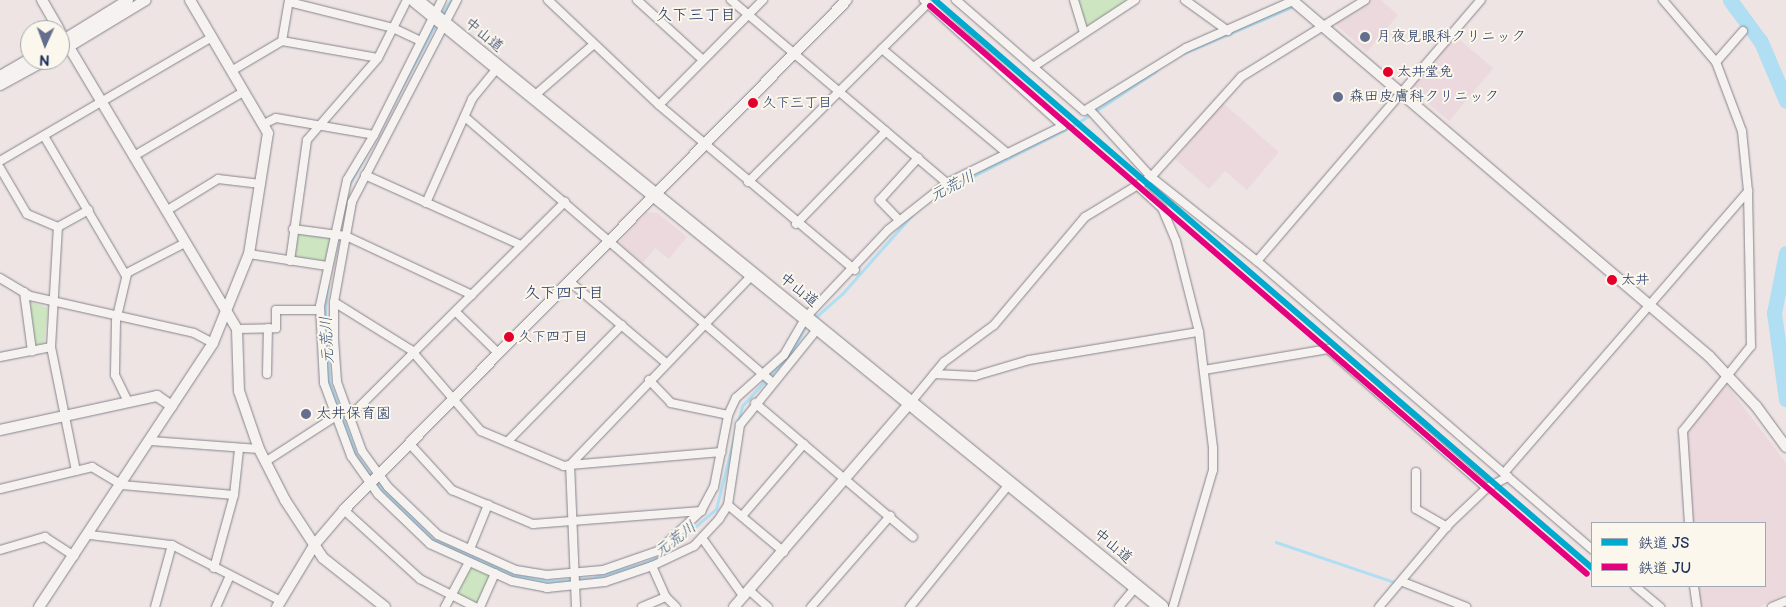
<!DOCTYPE html>
<html>
<head>
<meta charset="utf-8">
<style>
  body { margin:0 }
  #map { position:relative; width:1786px; height:607px; overflow:hidden; background:#eee4e4; font-family:"Balsamiq Sans","Klee One",sans-serif }
  div>[style] { position:absolute }
  [style*='--x'] { left:calc(var(--x)*1px); top:calc(var(--y)*1px); width:calc(var(--w)*1px); rotate:calc(var(--a)*1deg) }
  .built>* { inset:0; background:#ecd9de; transform-origin:0 0 }
  .green>* { inset:0; background:#cee5c1; transform-origin:0 0 }
  .stream>* { height:2.5px; margin:-1.25px; padding:0 1.25px; transform-origin:1.25px; border-radius:1.25px; background:#b0def2 }
  .river>* { height:15px; margin:-7.5px; padding:0 7.5px; transform-origin:7.5px; border-radius:7.5px; background:#b0def2 }
  .roads { filter:drop-shadow(0 0 1px #86858e) drop-shadow(0 0 1px #86858e) }
  .minor>* { height:8px; margin:-4px; padding:0 4px; transform-origin:4px; border-radius:4px; background:#f5f2ef }
  .tertiary>* { height:10px; margin:-5px; padding:0 5px; transform-origin:5px; border-radius:5px; background:#f5f2ef }
  .trunk>* { height:14px; margin:-7px; padding:0 7px; transform-origin:7px; border-radius:7px; background:#f5f2ef }
  .rail-1>* { height:6px; margin:-3px; padding:0 3px; transform-origin:3px; border-radius:3px; background:#00a9ce }
  .rail-2>* { height:6px; margin:-3px; padding:0 3px; transform-origin:3px; border-radius:3px; background:#e5007d }
  .dots>* { width:14px; height:14px; translate:-50% -50%; box-sizing:border-box; border:2px solid #fbf7ec; border-radius:50% }
  span { translate:-50% -50%; white-space:nowrap; text-align:center; line-height:1.15; -webkit-text-stroke:4px #fbf7ec; paint-order:stroke }
  .bus-label { font-size:14px; color:#1b2f5e }
  .left { translate:0 -50%; text-align:left }
  .street-label { font-size:15px; color:#1b2f5e }
  .poi-label { font-size:15px; color:#1b2f5e }
  .neighbourhood-label { font-size:16px; color:#1b2f5e }
  .water-label { font-size:16px; color:#3a5a84; font-style:italic }
  .legend { position:absolute; left:1591px; top:522px; width:175px; height:65px; box-sizing:border-box; background:#fbf7ec; border:1px solid #a1a7b3; margin:0; padding:6px 9px; list-style:none; font-size:15px; color:#1b2f5e }
  .legend li { display:flex; align-items:center; gap:10px; height:25px }
  .legend b { width:25px; border:1px solid #a1a7b3 }
  .north { position:absolute; left:20px; top:20px; width:50px; height:50px; box-sizing:border-box; background:#fbf7ec; border:1px solid #a1a7b3; border-radius:50%; rotate:182deg; font-size:14px; font-weight:700; line-height:20px; text-align:center; color:#1b2f5e }
  .north::after { content:''; display:block; margin:auto; width:18px; height:22px; background:#656e8d; clip-path:polygon(50% 0,100% 100%,50% 72%,0 100%) }
</style>
</head>
<body>
<div id="map">
  <div class="built">
    <div style="clip-path:polygon(1370px 0,1381px 0,1398px 15px,1367px 52px,1333px 22px)"></div>
    <div style="left:1455px;top:36px;width:50px;height:69px;rotate:40deg"></div>
    <div style="clip-path:polygon(1223px 103px,1279px 152px,1247px 190px,1225px 171px,1209px 189px,1175px 159px)"></div>
    <div style="clip-path:polygon(646px 212px,658px 213px,687px 237px,669px 259px,655px 248px,643px 263px,619px 243px)"></div>
    <div style="clip-path:polygon(1727px 385px,1786px 463px,1786px 594px,1759px 607px,1699px 607px,1697px 586px,1765px 586px,1765px 523px,1692px 523px,1685px 433px)"></div>
  </div>
  <div class="green">
    <div style="clip-path:polygon(1078px 0,1128px 0,1086px 27px)"></div>
    <div style="left:296px;top:232px;width:34px;height:25px;rotate:7deg"></div>
    <div style="clip-path:polygon(25px 300px,48px 308px,44px 344px,36px 345px)"></div>
    <div style="left:470px;top:567px;width:24px;height:30px;rotate:24deg"></div>
  </div>
  <div class="stream">
    <div style="--x:440;--y:16;--w:19;--a:-55"></div>
    <div style="--x:1184;--y:53;--w:120;--a:-23.1"></div>
    <div style="--x:349;--y:185;--w:184;--a:-61.8"></div>
    <div style="--x:938;--y:194;--w:155;--a:-26.9"></div>
    <div style="--x:1076;--y:124;--w:96;--a:-33.5"></div>
    <div style="--x:328;--y:284;--w:38;--a:95"></div>
    <div style="--x:325;--y:322;--w:61;--a:85.3"></div>
    <div style="--x:330;--y:383;--w:76;--a:69.9"></div>
    <div style="--x:356;--y:454;--w:29;--a:55"></div>
    <div style="--x:815;--y:318;--w:36;--a:-42"></div>
    <div style="--x:842;--y:294;--w:106;--a:-48.5"></div>
    <div style="--x:376;--y:482;--w:82;--a:45"></div>
    <div style="--x:434;--y:540;--w:87;--a:23.6"></div>
    <div style="--x:514;--y:575;--w:34;--a:10"></div>
    <div style="--x:547;--y:581;--w:45;--a:-3.8"></div>
    <div style="--x:592;--y:578;--w:54;--a:-16.1"></div>
    <div style="--x:644;--y:563;--w:18;--a:-22"></div>
    <div style="--x:661;--y:556;--w:72;--a:-40.5"></div>
    <div style="--x:716;--y:509;--w:106;--a:-75.8"></div>
    <div style="--x:742;--y:406;--w:74;--a:-47.7"></div>
    <div style="--x:792;--y:351;--w:31;--a:-61"></div>
    <div style="--x:1276;--y:542;--w:128;--a:18.7"></div>
  </div>
  <div class="river">
    <div style="--x:1730;--y:0;--w:52;--a:53.6"></div>
    <div style="--x:1761;--y:42;--w:64;--a:67"></div>
    <div style="--x:1786;--y:253;--w:61;--a:101.3"></div>
    <div style="--x:1774;--y:313;--w:87;--a:82.1"></div>
  </div>
  <div class="roads">
    <div class="minor">
      <div style="--x:457;--y:0;--w:228;--a:117.5"></div>
      <div style="--x:352;--y:202;--w:102;--a:100.2"></div>
      <div style="--x:334;--y:302;--w:37;--a:90"></div>
      <div style="--x:334;--y:339;--w:43;--a:86"></div>
      <div style="--x:337;--y:382;--w:73;--a:70.1"></div>
      <div style="--x:362;--y:451;--w:44;--a:54.2"></div>
      <div style="--x:388;--y:487;--w:69;--a:43.8"></div>
      <div style="--x:438;--y:535;--w:85;--a:24.2"></div>
      <div style="--x:516;--y:570;--w:31;--a:9"></div>
      <div style="--x:547;--y:575;--w:56;--a:-5.1"></div>
      <div style="--x:603;--y:570;--w:58;--a:-19.1"></div>
      <div style="--x:658;--y:551;--w:59;--a:-42.9"></div>
      <div style="--x:701;--y:511;--w:27;--a:-62"></div>
      <div style="--x:714;--y:487;--w:36;--a:-79"></div>
      <div style="--x:548;--y:0;--w:153;--a:43.4"></div>
      <div style="--x:659;--y:105;--w:256;--a:40.1"></div>
      <div style="--x:637;--y:0;--w:89;--a:42.3"></div>
      <div style="--x:731;--y:0;--w:283;--a:40.3"></div>
      <div style="--x:956;--y:0;--w:169;--a:40.9"></div>
      <div style="--x:1084;--y:111;--w:120;--a:-31.7"></div>
      <div style="--x:1186;--y:48;--w:119;--a:-23.8"></div>
      <div style="--x:1074;--y:0;--w:34;--a:73"></div>
      <div style="--x:1185;--y:0;--w:53;--a:35.8"></div>
      <div style="--x:1663;--y:0;--w:82;--a:49.5"></div>
      <div style="--x:1716;--y:62;--w:74;--a:69.4"></div>
      <div style="--x:1742;--y:131;--w:60;--a:84.3"></div>
      <div style="--x:1748;--y:191;--w:155;--a:88.9"></div>
      <div style="--x:1751;--y:346;--w:109;--a:128.7"></div>
      <div style="--x:1683;--y:431;--w:92;--a:86.3"></div>
      <div style="--x:289;--y:2;--w:107;--a:14"></div>
      <div style="--x:393;--y:28;--w:29;--a:25"></div>
      <div style="--x:282;--y:41;--w:97;--a:10"></div>
      <div style="--x:882;--y:49;--w:163;--a:39.8"></div>
      <div style="--x:1716;--y:62;--w:41;--a:-48.9"></div>
      <div style="--x:1033;--y:67;--w:122;--a:-33.3"></div>
      <div style="--x:233;--y:70;--w:57;--a:-30.6"></div>
      <div style="--x:282;--y:41;--w:42;--a:-80.3"></div>
      <div style="--x:534;--y:96;--w:79;--a:-40.9"></div>
      <div style="--x:659;--y:105;--w:148;--a:-45.3"></div>
      <div style="--x:1089;--y:109;--w:92;--a:47.6"></div>
      <div style="--x:1151;--y:177;--w:135;--a:38.4"></div>
      <div style="--x:1257;--y:261;--w:442;--a:40.7"></div>
      <div style="--x:465;--y:117;--w:407;--a:40.8"></div>
      <div style="--x:264;--y:124;--w:13;--a:-27"></div>
      <div style="--x:276;--y:118;--w:99;--a:9.8"></div>
      <div style="--x:374;--y:135;--w:151;--a:-63.3"></div>
      <div style="--x:374;--y:135;--w:52;--a:121"></div>
      <div style="--x:347;--y:180;--w:129;--a:102.1"></div>
      <div style="--x:320;--y:306;--w:77;--a:87"></div>
      <div style="--x:324;--y:383;--w:78;--a:69.7"></div>
      <div style="--x:351;--y:456;--w:47;--a:54.6"></div>
      <div style="--x:378;--y:494;--w:72;--a:43.9"></div>
      <div style="--x:430;--y:544;--w:90;--a:24.3"></div>
      <div style="--x:512;--y:581;--w:36;--a:11"></div>
      <div style="--x:547;--y:588;--w:58;--a:-5.9"></div>
      <div style="--x:605;--y:582;--w:50;--a:-18.8"></div>
      <div style="--x:652;--y:566;--w:34;--a:66"></div>
      <div style="--x:666;--y:597;--w:14;--a:45"></div>
      <div style="--x:44;--y:136;--w:160;--a:59.6"></div>
      <div style="--x:125;--y:274;--w:68;--a:-27.3"></div>
      <div style="--x:134;--y:156;--w:126;--a:-30.4"></div>
      <div style="--x:0;--y:161;--w:246;--a:-30.3"></div>
      <div style="--x:0;--y:168;--w:53;--a:59.6"></div>
      <div style="--x:27;--y:214;--w:34;--a:23"></div>
      <div style="--x:365;--y:175;--w:171;--a:24.2"></div>
      <div style="--x:748;--y:182;--w:252;--a:-44.8"></div>
      <div style="--x:1137;--y:185;--w:34;--a:43"></div>
      <div style="--x:1162;--y:208;--w:36;--a:67"></div>
      <div style="--x:1176;--y:241;--w:94;--a:75.8"></div>
      <div style="--x:1199;--y:332;--w:117;--a:83.1"></div>
      <div style="--x:1213;--y:448;--w:22;--a:90"></div>
      <div style="--x:1213;--y:470;--w:143;--a:106.3"></div>
      <div style="--x:426;--y:203;--w:114;--a:-66.1"></div>
      <div style="--x:472;--y:99;--w:41;--a:-50.9"></div>
      <div style="--x:166;--y:211;--w:61;--a:-31.6"></div>
      <div style="--x:218;--y:179;--w:43;--a:6.6"></div>
      <div style="--x:899;--y:220;--w:28;--a:-134"></div>
      <div style="--x:880;--y:200;--w:57;--a:-47.9"></div>
      <div style="--x:796;--y:224;--w:129;--a:-45.9"></div>
      <div style="--x:293;--y:229;--w:53;--a:7.5"></div>
      <div style="--x:346;--y:236;--w:139;--a:25.1"></div>
      <div style="--x:249;--y:254;--w:79;--a:8.7"></div>
      <div style="--x:290;--y:261;--w:122;--a:-82"></div>
      <div style="--x:307;--y:140;--w:108;--a:-49.1"></div>
      <div style="--x:378;--y:58;--w:65;--a:-63.4"></div>
      <div style="--x:1257;--y:261;--w:344;--a:-49.4"></div>
      <div style="--x:127;--y:274;--w:48;--a:103.2"></div>
      <div style="--x:116;--y:321;--w:54;--a:91.1"></div>
      <div style="--x:115;--y:375;--w:30;--a:64"></div>
      <div style="--x:0;--y:278;--w:35;--a:31"></div>
      <div style="--x:30;--y:296;--w:168;--a:12.7"></div>
      <div style="--x:194;--y:333;--w:21;--a:28"></div>
      <div style="--x:569;--y:281;--w:127;--a:40.2"></div>
      <div style="--x:24;--y:292;--w:60;--a:82.3"></div>
      <div style="--x:334;--y:302;--w:91;--a:31.9"></div>
      <div style="--x:411;--y:350;--w:107;--a:49.2"></div>
      <div style="--x:481;--y:431;--w:90;--a:22.9"></div>
      <div style="--x:564;--y:466;--w:6;--a:-9"></div>
      <div style="--x:570;--y:465;--w:265;--a:-46.2"></div>
      <div style="--x:456;--y:312;--w:59;--a:44.3"></div>
      <div style="--x:237;--y:329;--w:39;--a:-1"></div>
      <div style="--x:276;--y:328;--w:18;--a:-90"></div>
      <div style="--x:276;--y:310;--w:44;--a:0"></div>
      <div style="--x:0;--y:357;--w:52;--a:-11.1"></div>
      <div style="--x:1204;--y:370;--w:126;--a:-9.6"></div>
      <div style="--x:1328;--y:349;--w:211;--a:41.2"></div>
      <div style="--x:267;--y:374;--w:46;--a:-88.8"></div>
      <div style="--x:934;--y:374;--w:41;--a:2.8"></div>
      <div style="--x:975;--y:376;--w:56;--a:-16.5"></div>
      <div style="--x:1029;--y:360;--w:172;--a:-9.4"></div>
      <div style="--x:649;--y:380;--w:32;--a:46"></div>
      <div style="--x:671;--y:403;--w:58;--a:11.9"></div>
      <div style="--x:911;--y:402;--w:52;--a:-50.5"></div>
      <div style="--x:944;--y:362;--w:62;--a:-36.5"></div>
      <div style="--x:994;--y:325;--w:141;--a:-49.9"></div>
      <div style="--x:1085;--y:217;--w:77;--a:-31.2"></div>
      <div style="--x:1151;--y:177;--w:135;--a:-48"></div>
      <div style="--x:1241;--y:77;--w:146;--a:-31.8"></div>
      <div style="--x:755;--y:403;--w:207;--a:40.3"></div>
      <div style="--x:349;--y:417;--w:305;--a:-44.9"></div>
      <div style="--x:151;--y:441;--w:108;--a:4.2"></div>
      <div style="--x:507;--y:442;--w:164;--a:-45.5"></div>
      <div style="--x:409;--y:443;--w:64;--a:47.5"></div>
      <div style="--x:452;--y:490;--w:88;--a:22.8"></div>
      <div style="--x:533;--y:524;--w:169;--a:-4.4"></div>
      <div style="--x:265;--y:462;--w:85;--a:-32.9"></div>
      <div style="--x:76;--y:471;--w:126;--a:-101.4"></div>
      <div style="--x:51;--y:347;--w:120;--a:-86.7"></div>
      <div style="--x:58;--y:227;--w:35;--a:-29"></div>
      <div style="--x:1416;--y:472;--w:37;--a:90"></div>
      <div style="--x:1416;--y:509;--w:36;--a:30"></div>
      <div style="--x:1504;--y:473;--w:373;--a:-49.1"></div>
      <div style="--x:0;--y:489;--w:95;--a:-13.4"></div>
      <div style="--x:92;--y:467;--w:35;--a:31"></div>
      <div style="--x:122;--y:485;--w:112;--a:5.1"></div>
      <div style="--x:728;--y:505;--w:73;--a:40"></div>
      <div style="--x:344;--y:510;--w:103;--a:42.2"></div>
      <div style="--x:420;--y:579;--w:62;--a:27"></div>
      <div style="--x:742;--y:516;--w:95;--a:-49.3"></div>
      <div style="--x:90;--y:535;--w:83;--a:7"></div>
      <div style="--x:172;--y:545;--w:123;--a:27.2"></div>
      <div style="--x:702;--y:538;--w:72;--a:54.6"></div>
      <div style="--x:470;--y:549;--w:48;--a:-67.8"></div>
      <div style="--x:0;--y:550;--w:47;--a:-16.1"></div>
      <div style="--x:45;--y:537;--w:35;--a:33"></div>
      <div style="--x:652;--y:566;--w:47;--a:-25.5"></div>
      <div style="--x:694;--y:546;--w:37;--a:-47"></div>
      <div style="--x:719;--y:519;--w:17;--a:-57"></div>
      <div style="--x:728;--y:505;--w:81;--a:-81.5"></div>
      <div style="--x:740;--y:425;--w:126;--a:-51.1"></div>
      <div style="--x:214;--y:568;--w:76;--a:-74.7"></div>
      <div style="--x:234;--y:495;--w:45;--a:-83.7"></div>
      <div style="--x:1403;--y:582;--w:68;--a:21.6"></div>
      <div style="--x:1635;--y:586;--w:33;--a:40"></div>
      <div style="--x:1694;--y:586;--w:21;--a:82"></div>
      <div style="--x:750;--y:591;--w:24;--a:42"></div>
      <div style="--x:155;--y:607;--w:64;--a:-74.7"></div>
      <div style="--x:216;--y:607;--w:34;--a:-66"></div>
      <div style="--x:445;--y:607;--w:51;--a:-61.9"></div>
      <div style="--x:480;--y:607;--w:37;--a:-66"></div>
      <div style="--x:576;--y:607;--w:142;--a:-92.4"></div>
      <div style="--x:570;--y:465;--w:152;--a:-4.9"></div>
      <div style="--x:721;--y:452;--w:38;--a:-79"></div>
      <div style="--x:728;--y:415;--w:19;--a:-65"></div>
      <div style="--x:736;--y:398;--w:64;--a:-41.9"></div>
      <div style="--x:784;--y:355;--w:44;--a:-59.9"></div>
      <div style="--x:806;--y:317;--w:120;--a:-46.7"></div>
      <div style="--x:888;--y:230;--w:75;--a:-38.5"></div>
      <div style="--x:947;--y:183;--w:129;--a:-26.2"></div>
      <div style="--x:1063;--y:126;--w:188;--a:-137.8"></div>
      <div style="--x:642;--y:607;--w:26;--a:-23"></div>
      <div style="--x:811;--y:607;--w:121;--a:-49"></div>
      <div style="--x:910;--y:607;--w:161;--a:-51.1"></div>
      <div style="--x:1119;--y:607;--w:26;--a:-50"></div>
      <div style="--x:1379;--y:607;--w:109;--a:-49.9"></div>
      <div style="--x:1449;--y:524;--w:52;--a:-43.5"></div>
      <div style="--x:1487;--y:488;--w:24;--a:-28"></div>
      <div style="--x:1772;--y:607;--w:15;--a:-23"></div>
    </div>
    <div class="tertiary">
      <div style="--x:42;--y:0;--w:34;--a:60"></div>
      <div style="--x:1292;--y:0;--w:548;--a:40.49"></div>
      <div style="--x:1709;--y:356;--w:69;--a:46.8"></div>
      <div style="--x:1756;--y:406;--w:51;--a:53.8"></div>
      <div style="--x:60;--y:32;--w:346;--a:59.2"></div>
      <div style="--x:237;--y:329;--w:62;--a:88.2"></div>
      <div style="--x:239;--y:391;--w:61;--a:71"></div>
      <div style="--x:259;--y:449;--w:57;--a:63"></div>
      <div style="--x:285;--y:500;--w:69;--a:56.8"></div>
      <div style="--x:323;--y:558;--w:79;--a:38.3"></div>
      <div style="--x:60;--y:42;--w:80;--a:-31.7"></div>
      <div style="--x:60;--y:52;--w:100;--a:-31.2"></div>
      <div style="--x:0;--y:76;--w:34;--a:-30"></div>
      <div style="--x:0;--y:85;--w:52;--a:-28.5"></div>
      <div style="--x:0;--y:430;--w:161;--a:-12.2"></div>
      <div style="--x:157;--y:396;--w:18;--a:34"></div>
      <div style="--x:39;--y:607;--w:316;--a:-56.6"></div>
      <div style="--x:213;--y:343;--w:96;--a:-68"></div>
      <div style="--x:249;--y:254;--w:122;--a:-81.1"></div>
      <div style="--x:268;--y:133;--w:154;--a:-120.4"></div>
      <div style="--x:277;--y:607;--w:74;--a:-58.9"></div>
      <div style="--x:315;--y:544;--w:45;--a:-49.5"></div>
      <div style="--x:344;--y:510;--w:716;--a:-45.4"></div>
      <div style="--x:734;--y:607;--w:271;--a:-49.2"></div>
    </div>
    <div class="trunk">
      <div style="--x:415;--y:0;--w:962;--a:39.13"></div>
    </div>
  </div>
  <div class="rail-1">
    <div style="--x:935;--y:0;--w:868;--a:40.84"></div>
  </div>
  <div class="rail-2">
    <div style="--x:930;--y:6;--w:868;--a:40.84"></div>
  </div>
  <div class="dots">
    <div style="left:1365px;top:37px;background:#656e8d"></div>
    <div style="left:1388px;top:72px;background:#e4002b"></div>
    <div style="left:1338px;top:97px;background:#656e8d"></div>
    <div style="left:753px;top:103px;background:#e4002b"></div>
    <div style="left:1612px;top:280px;background:#e4002b"></div>
    <div style="left:509px;top:337px;background:#e4002b"></div>
    <div style="left:306px;top:414px;background:#656e8d"></div>
  </div>
  <div class="bus-label">
    <span class="left" style="left:1397px;top:72px">太井堂免</span>
    <span class="left" style="left:762px;top:103px">久下三丁目</span>
    <span class="left" style="left:1621px;top:280px">太井</span>
    <span class="left" style="left:518px;top:337px">久下四丁目</span>
  </div>
  <div class="street-label">
    <span style="left:484px;top:35px;rotate:39deg">中山道</span>
    <span style="left:799px;top:290px;rotate:39deg">中山道</span>
    <span style="left:1113px;top:546px;rotate:40deg">中山道</span>
  </div>
  <div class="poi-label">
    <span class="left" style="left:1376px;top:37px">月夜見眼科クリニック</span>
    <span class="left" style="left:1349px;top:97px">森田皮膚科クリニック</span>
    <span class="left" style="left:316px;top:414px">太井保育園</span>
  </div>
  <div class="neighbourhood-label">
    <span style="left:696px;top:16px">久下三丁目</span>
    <span style="left:564px;top:294px">久下四丁目</span>
  </div>
  <div class="water-label">
    <span style="left:953px;top:187px;rotate:-27deg">元荒川</span>
    <span style="left:328px;top:340px;rotate:-93deg">元荒川</span>
    <span style="left:676px;top:540px;rotate:-37deg">元荒川</span>
  </div>
  <ul class="legend">
  <li><b style="height:6px;background:#00a9ce"></b>鉄道 JS</li>
  <li><b style="height:6px;background:#e5007d"></b>鉄道 JU</li>
  </ul>
  <div class="north">N</div>
</div>
</body>
</html>
